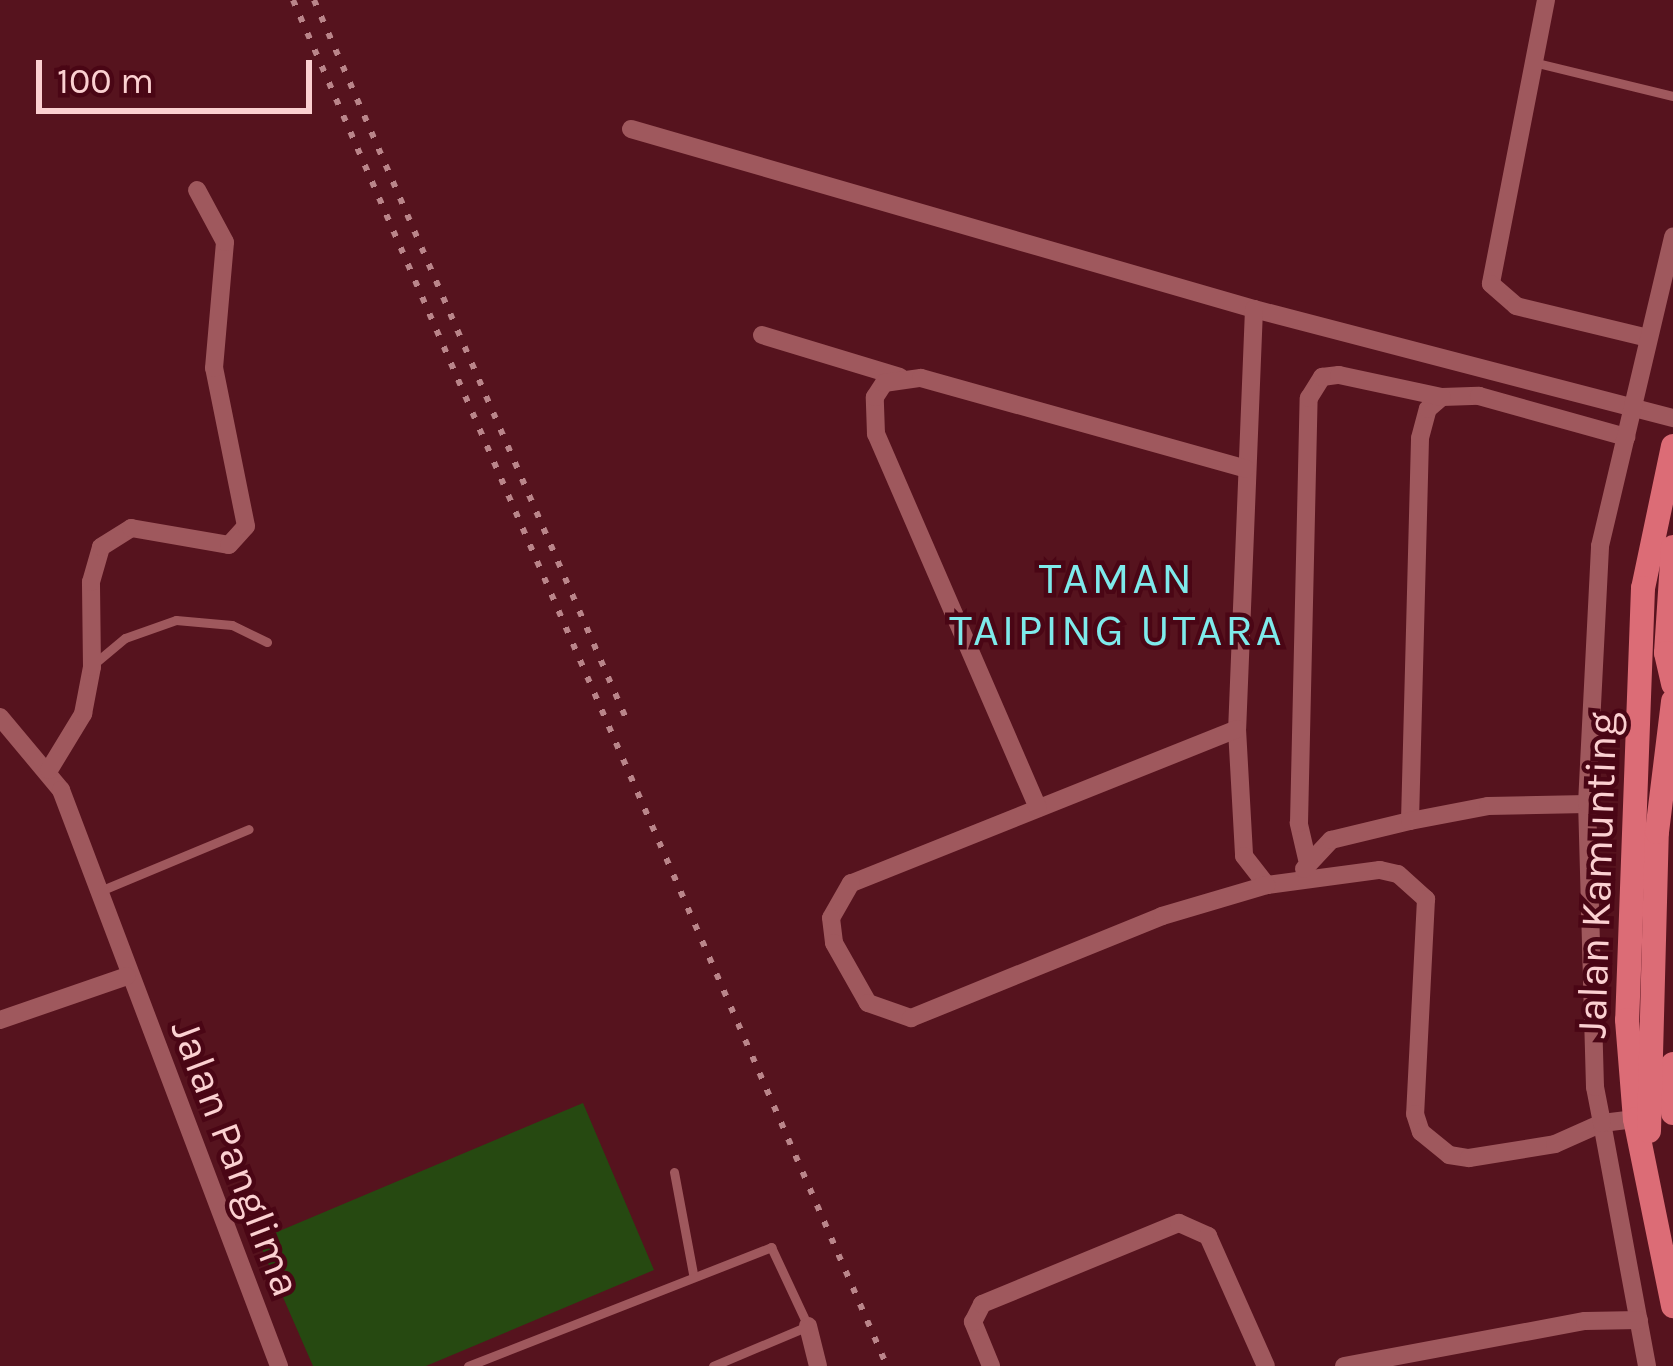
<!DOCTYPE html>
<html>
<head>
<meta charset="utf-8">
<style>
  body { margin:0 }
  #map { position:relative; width:1673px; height:1366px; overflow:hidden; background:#56131e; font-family:Karla,sans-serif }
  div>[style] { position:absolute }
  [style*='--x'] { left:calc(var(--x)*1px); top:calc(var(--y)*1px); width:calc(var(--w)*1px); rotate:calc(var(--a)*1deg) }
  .green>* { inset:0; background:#264911 }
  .lane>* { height:9px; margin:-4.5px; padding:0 4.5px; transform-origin:4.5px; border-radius:4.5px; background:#9f585d }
  .street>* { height:18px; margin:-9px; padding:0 9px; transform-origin:9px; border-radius:9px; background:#9f585d }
  .secondary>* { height:24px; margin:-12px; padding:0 12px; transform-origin:12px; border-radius:12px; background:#dc6c76 }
  .rail>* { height:6px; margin-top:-3px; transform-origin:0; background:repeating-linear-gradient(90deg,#ba858a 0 6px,transparent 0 18px) }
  span { translate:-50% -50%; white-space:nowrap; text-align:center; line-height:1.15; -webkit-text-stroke:9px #4a0615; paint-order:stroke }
  .street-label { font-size:42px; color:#fbd0d1 }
  .neighbourhood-label { font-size:45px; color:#7eeaeb; letter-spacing:3px }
  .scale { position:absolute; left:36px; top:60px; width:276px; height:54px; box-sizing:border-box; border:6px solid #fbd0d1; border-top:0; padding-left:15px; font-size:36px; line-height:42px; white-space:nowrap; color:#fbd0d1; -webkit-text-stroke:9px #4a0615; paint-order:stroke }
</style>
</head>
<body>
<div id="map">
  <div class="green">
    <div style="clip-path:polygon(583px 1103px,654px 1270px,426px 1366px,313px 1366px,258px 1240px)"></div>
  </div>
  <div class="lane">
    <div style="--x:1533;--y:62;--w:144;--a:13.7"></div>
    <div style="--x:95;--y:663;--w:39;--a:-40"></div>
    <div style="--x:125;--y:638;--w:54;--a:-19.4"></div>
    <div style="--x:176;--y:620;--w:56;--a:5.1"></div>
    <div style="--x:232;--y:625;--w:39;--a:26"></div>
    <div style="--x:100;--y:891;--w:161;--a:-22.6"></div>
    <div style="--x:674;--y:1172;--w:104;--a:79.4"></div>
    <div style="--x:468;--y:1366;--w:326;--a:-21.4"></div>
    <div style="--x:771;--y:1247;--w:87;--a:64.9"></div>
    <div style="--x:808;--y:1326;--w:103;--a:157.2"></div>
  </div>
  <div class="street">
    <div style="--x:1546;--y:0;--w:289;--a:101"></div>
    <div style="--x:1491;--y:284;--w:33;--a:41"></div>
    <div style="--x:1516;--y:306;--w:136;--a:13.6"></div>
    <div style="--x:631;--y:129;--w:648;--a:16.12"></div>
    <div style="--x:1254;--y:309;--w:433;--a:14.6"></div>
    <div style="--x:1254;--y:309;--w:420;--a:92.3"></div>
    <div style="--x:1237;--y:729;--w:127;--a:86.8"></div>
    <div style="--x:1244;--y:856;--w:37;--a:52"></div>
    <div style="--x:1267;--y:885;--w:114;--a:-7.6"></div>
    <div style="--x:1380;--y:870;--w:18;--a:13"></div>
    <div style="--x:1398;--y:874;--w:38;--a:42"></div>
    <div style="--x:1426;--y:899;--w:215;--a:92.9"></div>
    <div style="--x:1415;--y:1114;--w:19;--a:72"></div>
    <div style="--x:1421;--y:1132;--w:36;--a:39"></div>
    <div style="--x:1449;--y:1155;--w:20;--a:9"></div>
    <div style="--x:1469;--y:1158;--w:87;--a:-9.2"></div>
    <div style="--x:1555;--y:1144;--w:51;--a:-24.1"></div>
    <div style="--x:1602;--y:1123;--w:247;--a:79.5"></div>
    <div style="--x:762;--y:335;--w:144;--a:16.9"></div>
    <div style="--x:0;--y:717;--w:95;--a:50.1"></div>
    <div style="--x:61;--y:790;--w:616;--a:69.27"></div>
    <div style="--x:1237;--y:729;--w:416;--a:158.2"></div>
    <div style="--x:851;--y:883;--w:40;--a:119.7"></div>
    <div style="--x:831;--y:918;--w:25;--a:83"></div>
    <div style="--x:834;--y:943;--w:69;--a:60.5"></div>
    <div style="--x:868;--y:1003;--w:46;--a:19.2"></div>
    <div style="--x:911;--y:1018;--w:271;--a:-22.1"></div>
    <div style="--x:1162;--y:916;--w:109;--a:-16.4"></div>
    <div style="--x:49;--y:770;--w:66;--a:-58.7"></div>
    <div style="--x:83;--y:714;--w:48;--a:-79.2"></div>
    <div style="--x:92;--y:667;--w:85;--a:-90.7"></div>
    <div style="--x:91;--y:582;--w:36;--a:-74"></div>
    <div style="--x:101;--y:547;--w:36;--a:-32"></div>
    <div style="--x:131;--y:528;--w:99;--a:9.8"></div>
    <div style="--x:229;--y:545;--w:25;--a:-48"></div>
    <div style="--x:246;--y:526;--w:161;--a:-101.4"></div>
    <div style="--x:214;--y:368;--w:126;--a:-85"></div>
    <div style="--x:225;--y:242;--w:59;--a:-118.3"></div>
    <div style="--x:1038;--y:808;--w:408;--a:-113.4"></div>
    <div style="--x:876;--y:434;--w:37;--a:-92"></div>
    <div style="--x:875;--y:397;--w:17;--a:-57"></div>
    <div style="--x:884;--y:383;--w:37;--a:-8"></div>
    <div style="--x:921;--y:378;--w:337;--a:15.6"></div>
    <div style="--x:1410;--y:821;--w:383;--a:-88.5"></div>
    <div style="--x:1420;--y:438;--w:30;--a:-75"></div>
    <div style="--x:1428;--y:409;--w:18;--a:-41"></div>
    <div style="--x:1442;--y:397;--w:37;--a:-2"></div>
    <div style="--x:1479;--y:396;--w:153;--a:15.6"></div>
    <div style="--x:1307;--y:859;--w:37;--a:-103"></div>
    <div style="--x:1299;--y:823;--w:425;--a:-88.7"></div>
    <div style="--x:1309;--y:398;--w:25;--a:-58"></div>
    <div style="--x:1322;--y:377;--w:17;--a:-7"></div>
    <div style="--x:1339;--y:375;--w:105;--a:12.1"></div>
    <div style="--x:1304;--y:869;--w:40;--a:-47"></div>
    <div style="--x:1331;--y:840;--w:81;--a:-13.5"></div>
    <div style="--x:1410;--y:821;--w:79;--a:-10.9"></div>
    <div style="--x:1488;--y:806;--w:99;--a:-1.2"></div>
    <div style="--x:0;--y:1020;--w:134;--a:-19.1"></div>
    <div style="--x:1635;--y:1119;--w:33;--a:173"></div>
    <div style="--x:1602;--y:1123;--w:37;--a:-101"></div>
    <div style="--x:1595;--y:1087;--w:283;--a:-91.6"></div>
    <div style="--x:1587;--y:804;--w:258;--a:-87.1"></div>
    <div style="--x:1600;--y:546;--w:318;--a:-76.7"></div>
    <div style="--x:808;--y:1326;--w:41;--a:76"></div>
    <div style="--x:991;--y:1366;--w:48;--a:-112.2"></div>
    <div style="--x:973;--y:1322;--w:20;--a:-63"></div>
    <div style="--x:982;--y:1304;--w:213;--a:-22.4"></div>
    <div style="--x:1179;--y:1223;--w:32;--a:24"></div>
    <div style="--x:1208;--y:1236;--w:142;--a:66"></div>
    <div style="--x:1344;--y:1366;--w:245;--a:-10.6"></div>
    <div style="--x:1585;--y:1321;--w:54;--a:-1.1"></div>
  </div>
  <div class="secondary">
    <div style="--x:1673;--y:446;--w:145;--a:101.9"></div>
    <div style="--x:1643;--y:588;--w:432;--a:92.1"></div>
    <div style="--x:1627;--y:1020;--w:99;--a:85.4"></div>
    <div style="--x:1635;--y:1119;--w:191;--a:78.5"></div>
    <div style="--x:1673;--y:547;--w:106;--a:93.8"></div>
    <div style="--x:1666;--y:653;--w:32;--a:77"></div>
    <div style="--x:1673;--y:1064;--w:49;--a:90"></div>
    <div style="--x:1649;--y:1131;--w:299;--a:-88.5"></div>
    <div style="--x:1657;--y:832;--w:132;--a:-83"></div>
  </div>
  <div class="rail">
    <div style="--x:293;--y:0;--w:1490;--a:66.5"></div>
    <div style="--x:314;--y:0;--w:781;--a:66.52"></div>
  </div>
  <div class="street-label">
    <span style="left:1597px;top:875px;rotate:-88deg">Jalan Kamunting</span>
    <span style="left:236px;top:1158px;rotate:69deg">Jalan Panglima</span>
  </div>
  <div class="neighbourhood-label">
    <span style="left:1117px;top:605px">TAMAN<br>TAIPING UTARA</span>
  </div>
  <div class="scale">100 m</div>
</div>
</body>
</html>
